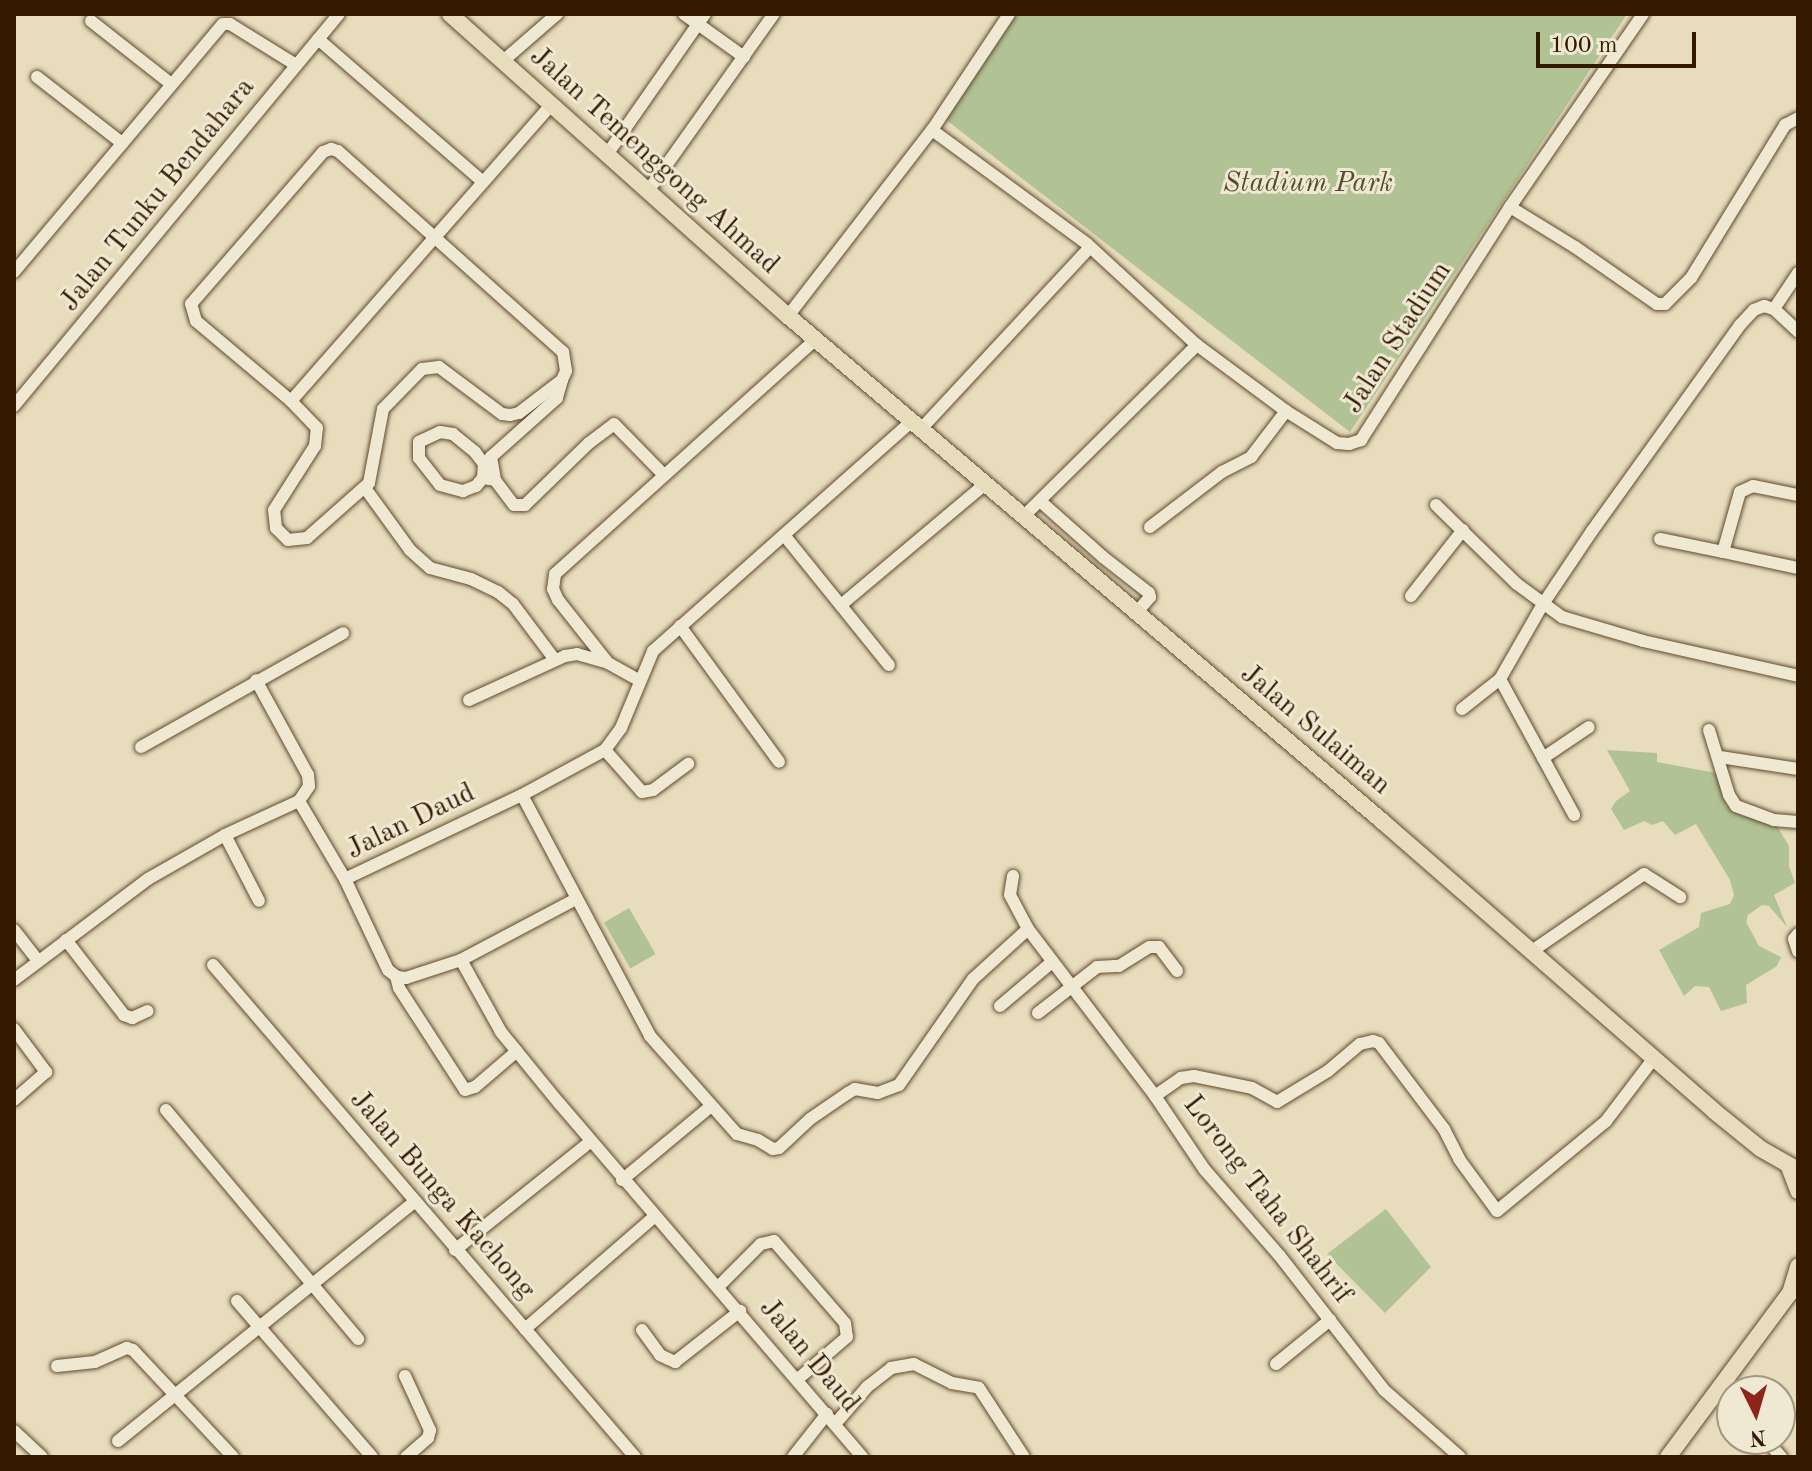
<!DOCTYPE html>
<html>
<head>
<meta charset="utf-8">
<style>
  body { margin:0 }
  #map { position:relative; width:1812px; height:1471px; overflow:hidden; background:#e7dcbc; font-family:"Old Standard TT",serif }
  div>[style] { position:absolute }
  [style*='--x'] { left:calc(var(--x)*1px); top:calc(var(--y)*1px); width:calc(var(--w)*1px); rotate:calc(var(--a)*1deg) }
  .green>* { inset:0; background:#b1c294; transform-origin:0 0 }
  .roads { filter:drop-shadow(0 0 2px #604a2f) drop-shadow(0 0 2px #604a2f) }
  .minor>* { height:12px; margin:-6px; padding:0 6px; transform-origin:6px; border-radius:6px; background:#efe8d3 }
  .major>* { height:16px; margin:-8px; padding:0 8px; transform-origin:8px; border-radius:8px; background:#e7dcbc }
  span { translate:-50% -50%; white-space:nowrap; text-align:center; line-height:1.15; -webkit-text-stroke:6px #efe8d3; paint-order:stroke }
  .street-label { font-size:28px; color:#331a00 }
  .park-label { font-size:28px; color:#594c2c; font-style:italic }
  .frame { position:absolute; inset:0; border:16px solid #331a00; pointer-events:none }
  .north { position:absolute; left:1716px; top:1375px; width:80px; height:80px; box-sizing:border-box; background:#efe8d3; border:2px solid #a4967f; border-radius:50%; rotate:175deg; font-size:22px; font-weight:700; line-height:32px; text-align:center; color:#331a00 }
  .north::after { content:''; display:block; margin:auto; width:28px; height:36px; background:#8f2418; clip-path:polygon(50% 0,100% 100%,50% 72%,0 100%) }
  .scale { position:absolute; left:1536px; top:32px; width:160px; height:36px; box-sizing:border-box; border:4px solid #331a00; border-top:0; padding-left:10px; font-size:24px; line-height:28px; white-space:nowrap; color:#331a00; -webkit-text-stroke:6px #efe8d3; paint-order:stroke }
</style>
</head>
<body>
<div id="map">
  <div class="green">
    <div style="clip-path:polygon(1017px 14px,1627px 14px,1350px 432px,945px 119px)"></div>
    <div style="clip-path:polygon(1607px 750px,1657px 753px,1657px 762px,1716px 773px,1726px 805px,1737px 814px,1777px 826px,1789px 846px,1789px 866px,1795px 883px,1774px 895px,1787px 927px,1769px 906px,1762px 905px,1748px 915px,1746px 922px,1759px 946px,1781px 957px,1777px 966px,1746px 985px,1747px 1003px,1721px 1011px,1709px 987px,1695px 986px,1684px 996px,1659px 950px,1699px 927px,1701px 913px,1730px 904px,1734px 895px,1730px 880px,1696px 824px,1675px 835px,1663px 821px,1652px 825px,1644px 821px,1624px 830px,1611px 809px,1616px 801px,1630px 791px)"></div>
    <div style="left:629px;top:908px;width:53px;height:29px;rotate:60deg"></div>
    <div style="clip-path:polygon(1386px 1209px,1431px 1267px,1385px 1313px,1327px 1254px)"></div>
  </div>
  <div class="roads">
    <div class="minor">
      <div style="--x:684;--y:14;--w:74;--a:35.6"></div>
      <div style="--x:91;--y:21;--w:102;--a:38.2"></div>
      <div style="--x:318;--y:39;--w:218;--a:40.9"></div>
      <div style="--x:503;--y:61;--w:72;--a:-41"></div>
      <div style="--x:37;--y:77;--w:108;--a:37.8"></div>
      <div style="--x:932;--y:130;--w:192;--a:36.3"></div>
      <div style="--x:1087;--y:244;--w:149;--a:42.6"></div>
      <div style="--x:1197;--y:345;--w:111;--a:36.6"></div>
      <div style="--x:1286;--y:411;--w:60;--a:32.1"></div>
      <div style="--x:1337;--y:443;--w:12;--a:5"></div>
      <div style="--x:1349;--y:444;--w:13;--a:-18"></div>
      <div style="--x:1361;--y:440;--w:277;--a:-57.4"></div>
      <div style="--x:1510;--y:207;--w:234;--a:-55.4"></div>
      <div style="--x:331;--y:149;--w:7;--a:16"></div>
      <div style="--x:338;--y:151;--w:302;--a:41.8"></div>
      <div style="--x:563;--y:352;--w:19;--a:81"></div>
      <div style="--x:566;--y:371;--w:10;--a:114"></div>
      <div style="--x:562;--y:380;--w:54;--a:142.5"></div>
      <div style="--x:519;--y:413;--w:9;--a:167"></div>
      <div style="--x:510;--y:415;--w:8;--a:-173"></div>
      <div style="--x:502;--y:414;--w:79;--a:-143.3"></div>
      <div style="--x:439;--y:367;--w:17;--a:173"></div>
      <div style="--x:422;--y:369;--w:56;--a:134.3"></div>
      <div style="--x:383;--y:409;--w:75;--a:100.7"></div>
      <div style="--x:369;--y:483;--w:83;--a:138.4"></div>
      <div style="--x:307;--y:538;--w:19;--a:174"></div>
      <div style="--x:288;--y:540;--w:17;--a:-135"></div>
      <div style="--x:276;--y:528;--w:18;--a:-96"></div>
      <div style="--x:274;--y:510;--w:76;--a:-57.4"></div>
      <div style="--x:315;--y:446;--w:18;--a:-84"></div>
      <div style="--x:317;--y:428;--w:37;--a:-134"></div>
      <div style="--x:291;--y:401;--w:124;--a:-139.9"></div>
      <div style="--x:196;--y:321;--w:18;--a:-106"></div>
      <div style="--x:191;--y:304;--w:201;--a:-49"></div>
      <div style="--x:323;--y:152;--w:9;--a:-21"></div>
      <div style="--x:608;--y:153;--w:169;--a:-55.1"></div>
      <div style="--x:648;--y:191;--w:217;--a:-54.6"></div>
      <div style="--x:1510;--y:207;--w:76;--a:31.6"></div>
      <div style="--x:1575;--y:247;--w:100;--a:34.8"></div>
      <div style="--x:1657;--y:304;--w:8;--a:0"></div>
      <div style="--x:1665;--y:304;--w:37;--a:-45"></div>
      <div style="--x:1691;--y:278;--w:180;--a:-58.4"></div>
      <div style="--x:1785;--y:125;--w:15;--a:-28"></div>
      <div style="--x:14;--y:272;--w:324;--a:-49.9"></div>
      <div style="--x:223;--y:24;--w:7;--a:0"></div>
      <div style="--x:230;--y:24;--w:78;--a:31.8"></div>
      <div style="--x:1798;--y:273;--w:43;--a:123.7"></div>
      <div style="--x:1774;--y:309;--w:33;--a:43"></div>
      <div style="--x:788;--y:316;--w:235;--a:-52.3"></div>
      <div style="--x:932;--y:130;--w:139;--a:-56.4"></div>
      <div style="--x:562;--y:380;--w:19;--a:106"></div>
      <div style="--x:557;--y:398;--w:89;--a:138.2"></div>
      <div style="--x:491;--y:457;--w:23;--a:80"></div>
      <div style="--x:495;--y:480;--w:31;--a:53"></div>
      <div style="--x:514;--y:505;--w:11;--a:0"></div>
      <div style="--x:525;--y:505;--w:89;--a:-44.1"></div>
      <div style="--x:589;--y:443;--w:31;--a:-37"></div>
      <div style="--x:614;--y:424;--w:71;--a:45.6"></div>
      <div style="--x:291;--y:401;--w:395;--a:-48.7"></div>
      <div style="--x:14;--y:406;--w:509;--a:-50.34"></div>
      <div style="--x:921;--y:429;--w:248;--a:-47.1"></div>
      <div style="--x:483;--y:478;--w:14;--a:-86"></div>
      <div style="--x:484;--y:464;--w:15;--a:-127"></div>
      <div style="--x:475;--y:452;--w:28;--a:-141"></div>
      <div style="--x:453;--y:434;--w:13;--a:-171"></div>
      <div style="--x:440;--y:432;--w:23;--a:155"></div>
      <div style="--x:419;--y:442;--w:16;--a:90"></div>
      <div style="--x:419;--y:458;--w:34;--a:52"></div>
      <div style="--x:440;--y:485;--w:24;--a:15"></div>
      <div style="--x:463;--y:491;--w:14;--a:-21"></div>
      <div style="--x:476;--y:486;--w:11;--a:-49"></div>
      <div style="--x:483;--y:478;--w:12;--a:9"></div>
      <div style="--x:365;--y:488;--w:77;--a:54"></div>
      <div style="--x:410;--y:550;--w:27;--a:42"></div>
      <div style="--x:430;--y:568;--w:42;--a:15"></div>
      <div style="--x:471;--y:579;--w:30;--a:26"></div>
      <div style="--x:498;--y:592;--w:19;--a:39"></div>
      <div style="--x:513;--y:604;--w:70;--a:53.1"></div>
      <div style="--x:1040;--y:501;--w:84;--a:41.6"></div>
      <div style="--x:1103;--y:557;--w:58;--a:38"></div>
      <div style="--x:1149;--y:593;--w:4;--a:76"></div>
      <div style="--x:1150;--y:597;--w:21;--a:131"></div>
      <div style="--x:1436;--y:505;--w:113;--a:44.3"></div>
      <div style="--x:1517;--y:584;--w:56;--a:36.3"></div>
      <div style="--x:1562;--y:617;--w:84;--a:16.5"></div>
      <div style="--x:1643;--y:641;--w:159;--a:12.7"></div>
      <div style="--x:1023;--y:517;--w:245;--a:-44.7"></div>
      <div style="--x:1150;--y:527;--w:91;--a:-37.4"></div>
      <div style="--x:1222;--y:472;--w:33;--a:-27"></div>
      <div style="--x:1251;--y:457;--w:58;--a:-52.7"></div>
      <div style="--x:784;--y:535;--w:167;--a:51.1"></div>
      <div style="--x:1660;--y:539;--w:64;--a:11.7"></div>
      <div style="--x:1723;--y:552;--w:62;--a:-74.2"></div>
      <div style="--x:1740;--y:492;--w:14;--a:-25"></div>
      <div style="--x:1753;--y:486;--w:46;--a:11.3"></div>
      <div style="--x:1723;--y:552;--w:77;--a:12"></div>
      <div style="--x:1411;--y:596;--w:84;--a:-51.8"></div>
      <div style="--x:841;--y:605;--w:188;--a:-40"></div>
      <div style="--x:680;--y:626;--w:168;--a:53.9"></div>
      <div style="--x:608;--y:663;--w:80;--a:-128.4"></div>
      <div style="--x:558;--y:600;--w:12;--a:-114"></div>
      <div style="--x:553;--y:589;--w:15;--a:-82"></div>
      <div style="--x:555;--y:574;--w:351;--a:-42"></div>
      <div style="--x:1500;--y:679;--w:155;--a:61.4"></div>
      <div style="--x:469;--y:700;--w:106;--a:-24.6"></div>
      <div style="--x:565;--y:656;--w:12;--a:-9"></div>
      <div style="--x:577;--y:654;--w:32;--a:16"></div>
      <div style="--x:608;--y:663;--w:37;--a:29"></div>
      <div style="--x:1462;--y:709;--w:48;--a:-38.3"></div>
      <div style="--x:1500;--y:679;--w:86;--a:-60.2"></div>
      <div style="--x:1543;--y:604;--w:88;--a:-56.1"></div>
      <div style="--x:1592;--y:531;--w:254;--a:-54.3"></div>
      <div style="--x:1740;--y:325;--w:21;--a:-47"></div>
      <div style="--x:1754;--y:310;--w:11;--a:-22"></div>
      <div style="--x:1764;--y:306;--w:10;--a:17"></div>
      <div style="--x:1709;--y:730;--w:68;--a:72.9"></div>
      <div style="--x:1729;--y:795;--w:13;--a:58"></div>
      <div style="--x:1736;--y:806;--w:40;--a:20.2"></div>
      <div style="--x:1774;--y:820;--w:24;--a:5"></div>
      <div style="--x:141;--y:747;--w:232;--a:-29.4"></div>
      <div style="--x:605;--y:750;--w:56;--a:48.6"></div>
      <div style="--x:642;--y:792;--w:11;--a:-10"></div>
      <div style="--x:653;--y:790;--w:44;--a:-36.6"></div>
      <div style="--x:1720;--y:757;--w:79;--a:8.7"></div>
      <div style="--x:1543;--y:758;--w:55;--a:-34"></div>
      <div style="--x:522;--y:795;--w:273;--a:62"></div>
      <div style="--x:650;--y:1036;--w:131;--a:48.4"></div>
      <div style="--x:737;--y:1134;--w:22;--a:16"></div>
      <div style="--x:758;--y:1140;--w:17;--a:31"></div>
      <div style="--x:773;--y:1149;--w:6;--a:-9"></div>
      <div style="--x:779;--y:1148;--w:42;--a:-43.1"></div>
      <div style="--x:810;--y:1119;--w:46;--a:-34.4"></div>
      <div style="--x:848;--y:1093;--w:8;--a:-30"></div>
      <div style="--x:855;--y:1089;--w:23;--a:10"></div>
      <div style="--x:878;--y:1093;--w:22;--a:-21"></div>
      <div style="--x:899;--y:1085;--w:129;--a:-55.1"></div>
      <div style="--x:973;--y:979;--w:74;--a:-42.3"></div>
      <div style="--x:299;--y:801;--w:91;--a:59.5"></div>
      <div style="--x:225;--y:835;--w:74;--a:62.7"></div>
      <div style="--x:1013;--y:876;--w:19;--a:99"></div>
      <div style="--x:1010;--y:895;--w:38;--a:62"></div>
      <div style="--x:1028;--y:929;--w:210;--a:52.7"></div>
      <div style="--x:1155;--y:1096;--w:89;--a:56"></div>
      <div style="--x:1205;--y:1170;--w:113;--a:49"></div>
      <div style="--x:1279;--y:1255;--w:171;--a:52.1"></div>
      <div style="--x:1384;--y:1390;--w:101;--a:41.4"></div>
      <div style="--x:576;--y:899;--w:130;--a:152.1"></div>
      <div style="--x:461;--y:960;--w:58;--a:161.9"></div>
      <div style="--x:406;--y:978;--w:9;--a:-174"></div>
      <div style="--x:397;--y:977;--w:11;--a:-142"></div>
      <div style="--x:388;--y:970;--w:101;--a:-115.3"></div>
      <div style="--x:345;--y:879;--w:196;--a:-25.4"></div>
      <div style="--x:522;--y:795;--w:94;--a:-28.5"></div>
      <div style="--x:605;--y:750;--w:27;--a:-54"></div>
      <div style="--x:621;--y:728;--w:83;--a:-67.4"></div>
      <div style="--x:653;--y:651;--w:346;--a:-41.6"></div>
      <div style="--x:14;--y:930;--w:39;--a:52"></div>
      <div style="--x:1798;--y:934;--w:6;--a:129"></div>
      <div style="--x:1794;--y:939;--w:13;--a:72"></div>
      <div style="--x:66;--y:940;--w:95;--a:52.3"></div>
      <div style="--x:124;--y:1015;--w:9;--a:21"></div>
      <div style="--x:132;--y:1018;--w:17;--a:-24"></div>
      <div style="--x:1532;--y:951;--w:136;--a:-34.5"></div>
      <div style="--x:1644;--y:874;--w:43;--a:32.6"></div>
      <div style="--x:461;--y:960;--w:82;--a:60.9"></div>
      <div style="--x:501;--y:1032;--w:92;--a:50.8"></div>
      <div style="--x:559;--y:1103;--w:466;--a:49.4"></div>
      <div style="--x:213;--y:965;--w:648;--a:49.38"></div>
      <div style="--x:396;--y:976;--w:12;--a:76"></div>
      <div style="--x:399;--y:988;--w:121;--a:57.1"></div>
      <div style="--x:465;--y:1090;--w:10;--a:-17"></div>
      <div style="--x:475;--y:1087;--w:55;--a:-40.6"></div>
      <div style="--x:14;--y:980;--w:168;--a:-37"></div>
      <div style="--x:148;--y:879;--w:89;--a:-29.7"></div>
      <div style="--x:225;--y:835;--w:81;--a:-24.7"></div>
      <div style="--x:299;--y:801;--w:18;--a:-56"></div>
      <div style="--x:309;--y:786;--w:11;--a:-95"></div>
      <div style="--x:308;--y:775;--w:108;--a:-118.7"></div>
      <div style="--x:1000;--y:1006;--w:68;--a:-40.2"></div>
      <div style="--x:1038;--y:1013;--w:75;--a:-37.9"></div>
      <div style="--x:1097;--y:967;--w:22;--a:-3"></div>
      <div style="--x:1119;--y:966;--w:36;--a:-32"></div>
      <div style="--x:1150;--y:947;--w:9;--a:0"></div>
      <div style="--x:1159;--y:947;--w:30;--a:53"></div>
      <div style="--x:14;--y:1029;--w:54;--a:53.3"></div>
      <div style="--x:46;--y:1072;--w:43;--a:138.8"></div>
      <div style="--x:1155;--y:1096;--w:32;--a:-35"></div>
      <div style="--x:1181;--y:1078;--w:13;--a:-9"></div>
      <div style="--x:1194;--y:1076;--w:59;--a:11.7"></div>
      <div style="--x:1252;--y:1088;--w:29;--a:29"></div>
      <div style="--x:1277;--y:1102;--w:60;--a:-31.3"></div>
      <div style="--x:1328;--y:1071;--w:42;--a:-40.2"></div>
      <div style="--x:1360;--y:1044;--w:13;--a:-13"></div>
      <div style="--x:1373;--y:1041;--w:6;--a:18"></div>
      <div style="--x:1379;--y:1043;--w:108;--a:52.9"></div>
      <div style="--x:1444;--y:1129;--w:34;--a:63"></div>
      <div style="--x:1459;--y:1159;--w:64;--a:53.8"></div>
      <div style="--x:1497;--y:1211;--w:141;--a:-39.5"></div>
      <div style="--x:1606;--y:1121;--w:79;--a:-52.7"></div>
      <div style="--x:166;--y:1110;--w:299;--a:50"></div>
      <div style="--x:622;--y:1180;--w:116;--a:-39.7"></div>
      <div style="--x:455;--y:1250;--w:173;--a:-38.7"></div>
      <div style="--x:718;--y:1287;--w:61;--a:-45"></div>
      <div style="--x:761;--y:1244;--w:13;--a:-13"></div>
      <div style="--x:774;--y:1241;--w:108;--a:49.1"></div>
      <div style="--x:845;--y:1323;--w:14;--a:82"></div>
      <div style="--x:847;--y:1337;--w:65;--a:139.4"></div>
      <div style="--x:237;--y:1301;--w:206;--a:49.1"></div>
      <div style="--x:525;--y:1329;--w:172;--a:-41"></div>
      <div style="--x:642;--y:1330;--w:31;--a:54"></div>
      <div style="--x:660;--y:1355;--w:17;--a:25"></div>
      <div style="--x:675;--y:1362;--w:83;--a:-38.1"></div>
      <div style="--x:1276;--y:1364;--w:70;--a:-39.2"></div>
      <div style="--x:57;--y:1366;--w:38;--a:-6"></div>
      <div style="--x:95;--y:1362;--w:35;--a:-24"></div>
      <div style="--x:127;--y:1348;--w:6;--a:18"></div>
      <div style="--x:133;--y:1350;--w:146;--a:46.9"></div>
      <div style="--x:405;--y:1376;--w:60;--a:65.2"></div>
      <div style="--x:430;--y:1430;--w:8;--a:104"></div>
      <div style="--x:428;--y:1438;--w:29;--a:139"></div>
      <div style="--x:1720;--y:1388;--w:18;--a:47"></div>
      <div style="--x:835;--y:1424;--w:49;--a:-49.1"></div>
      <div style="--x:867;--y:1387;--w:31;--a:-38"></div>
      <div style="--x:891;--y:1368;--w:23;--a:-10"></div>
      <div style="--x:914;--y:1364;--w:42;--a:26.6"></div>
      <div style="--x:952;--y:1383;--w:27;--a:10"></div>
      <div style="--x:979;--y:1388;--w:82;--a:56.9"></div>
      <div style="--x:14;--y:1431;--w:38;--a:43"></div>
      <div style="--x:1765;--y:1439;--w:24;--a:48"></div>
      <div style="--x:118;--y:1441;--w:382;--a:-38.9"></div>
      <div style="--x:793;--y:1457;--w:55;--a:-51.7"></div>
    </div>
    <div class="major">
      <div style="--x:450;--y:14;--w:453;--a:41.8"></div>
      <div style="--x:788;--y:316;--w:780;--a:40.37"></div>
      <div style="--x:1382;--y:821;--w:441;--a:41.1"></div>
      <div style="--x:1714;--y:1111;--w:60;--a:39"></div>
      <div style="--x:1761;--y:1149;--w:43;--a:29.6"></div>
      <div style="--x:1789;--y:1167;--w:26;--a:69"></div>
      <div style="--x:1790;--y:1293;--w:28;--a:-73"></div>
      <div style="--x:1668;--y:1457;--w:204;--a:-53.4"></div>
      <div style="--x:1790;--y:1293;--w:9;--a:-32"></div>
    </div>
  </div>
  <div class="street-label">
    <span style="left:654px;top:161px;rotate:42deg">Jalan Temenggong Ahmad</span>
    <span style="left:158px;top:195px;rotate:-51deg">Jalan Tunku Bendahara</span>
    <span style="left:1398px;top:338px;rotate:-57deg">Jalan Stadium</span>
    <span style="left:1315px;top:730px;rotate:40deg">Jalan Sulaiman</span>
    <span style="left:411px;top:822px;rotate:-26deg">Jalan Daud</span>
    <span style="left:442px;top:1195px;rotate:49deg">Jalan Bunga Kachong</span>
    <span style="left:1267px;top:1200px;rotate:52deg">Lorong Taha Shahrif</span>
    <span style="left:809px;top:1356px;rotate:50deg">Jalan Daud</span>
  </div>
  <div class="park-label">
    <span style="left:1308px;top:184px">Stadium Park</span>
  </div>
  <div class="frame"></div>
  <div class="north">N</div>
  <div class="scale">100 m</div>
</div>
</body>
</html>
